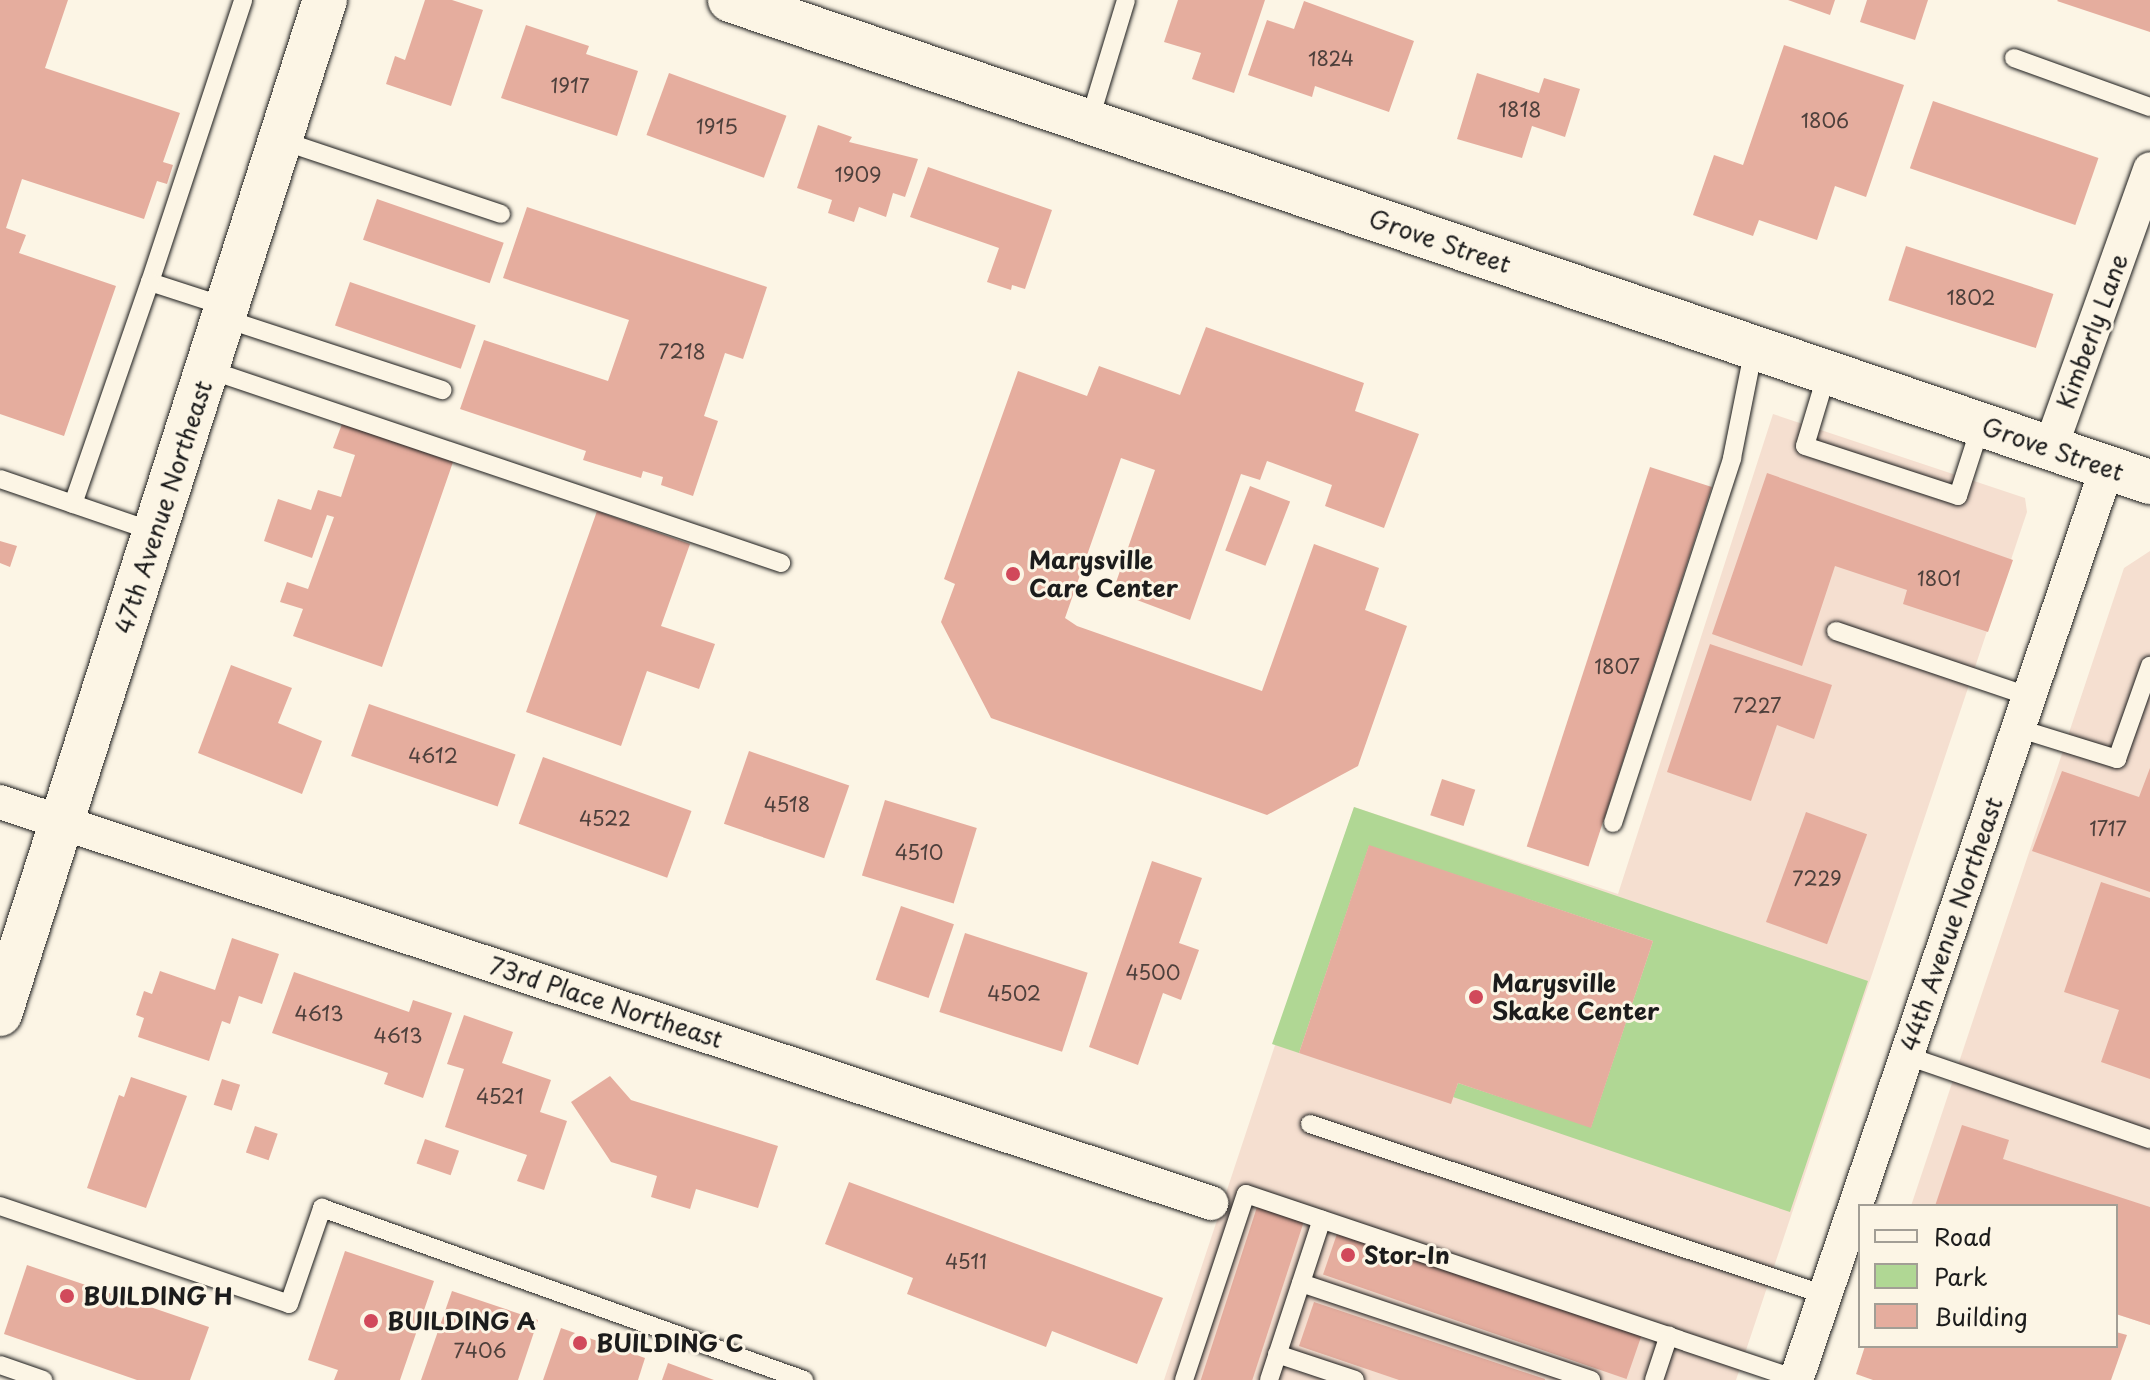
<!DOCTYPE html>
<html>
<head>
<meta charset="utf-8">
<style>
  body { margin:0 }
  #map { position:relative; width:2150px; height:1380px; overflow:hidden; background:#fcf5e5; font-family:"Playpen Sans",sans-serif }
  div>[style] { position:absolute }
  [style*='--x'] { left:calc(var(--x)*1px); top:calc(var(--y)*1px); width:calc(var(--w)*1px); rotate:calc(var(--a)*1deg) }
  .built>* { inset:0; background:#f5dfd0 }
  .green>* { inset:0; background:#b0d794 }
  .building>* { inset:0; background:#e5ad9e; transform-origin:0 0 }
  .roads { filter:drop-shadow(0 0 2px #1c1c1c) drop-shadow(0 0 2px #1c1c1c) }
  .lane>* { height:18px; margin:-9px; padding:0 9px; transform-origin:9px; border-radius:9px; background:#fcf5e5 }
  .street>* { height:34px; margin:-17px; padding:0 17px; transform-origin:17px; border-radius:17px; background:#fcf5e5 }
  .secondary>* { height:44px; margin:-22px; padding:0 22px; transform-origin:22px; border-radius:22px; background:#fcf5e5 }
  .dots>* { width:22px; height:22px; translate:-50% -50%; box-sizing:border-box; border:4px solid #fcf5e5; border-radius:50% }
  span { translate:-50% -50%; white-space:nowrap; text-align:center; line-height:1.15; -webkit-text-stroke:6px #fcf5e5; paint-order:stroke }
  .number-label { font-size:20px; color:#4e403c }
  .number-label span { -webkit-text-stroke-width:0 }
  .street-label { font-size:24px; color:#1c1c1c }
  .poi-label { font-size:24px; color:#1c1c1c; font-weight:700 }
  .left { translate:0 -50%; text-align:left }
  .legend { position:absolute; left:1858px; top:1204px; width:260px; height:144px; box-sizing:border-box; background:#fcf5e5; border:2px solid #a29e95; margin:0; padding:10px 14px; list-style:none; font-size:24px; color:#1c1c1c }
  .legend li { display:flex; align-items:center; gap:16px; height:40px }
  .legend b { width:40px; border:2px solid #a29e95 }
</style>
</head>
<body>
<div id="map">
  <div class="built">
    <div style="clip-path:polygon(1773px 414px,2025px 498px,2027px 512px,1736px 1380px,1164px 1380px,1354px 807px,1618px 894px)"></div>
    <div style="clip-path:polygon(2150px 551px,2150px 1325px,2116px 1314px,2116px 1206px,1911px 1206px,2124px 568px)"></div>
  </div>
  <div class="green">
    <div style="clip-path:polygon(1354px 807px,1868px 981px,1790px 1212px,1453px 1097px,1458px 1083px,1591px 1127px,1653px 941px,1369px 846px,1299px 1053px,1272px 1044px)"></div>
  </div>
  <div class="building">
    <div style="clip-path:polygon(0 0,68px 0,45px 68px,180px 113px,163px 162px,173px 165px,167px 184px,157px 181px,144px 219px,22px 179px,6px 228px,26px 235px,19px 253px,116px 286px,64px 436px,0 414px)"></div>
    <div style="clip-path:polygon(425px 0,452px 0,483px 10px,451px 106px,386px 84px,395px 56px,405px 60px)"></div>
    <div style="clip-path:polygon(1178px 0,1265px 0,1234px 93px,1192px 79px,1201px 53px,1164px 42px)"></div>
    <div style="clip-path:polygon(1788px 0,1835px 0,1830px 15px)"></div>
    <div style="clip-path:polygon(1867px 0,1928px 0,1915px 40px,1860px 22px)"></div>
    <div style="clip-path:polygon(2058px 0,2150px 0,2150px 32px,2057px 1px)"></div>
    <div style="clip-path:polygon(1304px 1px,1414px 41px,1389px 112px,1315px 86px,1312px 97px,1248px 75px,1267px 20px,1294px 29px)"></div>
    <div style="clip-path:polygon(526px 25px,589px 46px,586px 54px,638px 71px,617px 136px,501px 98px)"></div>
    <div style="clip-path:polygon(1784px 45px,1904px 85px,1866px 197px,1835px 186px,1817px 240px,1759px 220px,1753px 236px,1693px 215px,1714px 155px,1743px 165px)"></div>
    <div style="left:669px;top:73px;width:125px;height:66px;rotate:20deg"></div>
    <div style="clip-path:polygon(1477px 73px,1539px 93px,1544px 78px,1580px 89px,1565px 137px,1532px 126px,1522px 158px,1457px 139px)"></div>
    <div style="left:1933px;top:101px;width:175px;height:71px;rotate:19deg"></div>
    <div style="clip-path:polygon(818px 125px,852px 137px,849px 142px,918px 159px,905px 197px,893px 193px,886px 217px,859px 207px,854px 222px,828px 213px,832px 200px,797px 188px)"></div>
    <div style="clip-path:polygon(928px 167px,1052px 210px,1025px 289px,1012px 285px,1011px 290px,987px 282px,999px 248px,910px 217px)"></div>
    <div style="left:377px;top:199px;width:134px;height:43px;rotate:19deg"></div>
    <div style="clip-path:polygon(527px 207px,767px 287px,743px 359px,725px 353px,704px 416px,718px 421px,693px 496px,661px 485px,663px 477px,643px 471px,641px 478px,583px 460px,586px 451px,460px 409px,484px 340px,608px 381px,629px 320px,503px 278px)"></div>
    <div style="left:1906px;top:246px;width:155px;height:57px;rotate:18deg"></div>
    <div style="left:350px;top:282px;width:133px;height:46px;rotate:19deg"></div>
    <div style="clip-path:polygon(1206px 327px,1364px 383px,1355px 411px,1419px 434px,1384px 528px,1325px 506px,1332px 485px,1267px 461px,1260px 480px,1241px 474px,1190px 620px,1113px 591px,1155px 470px,1121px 458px,1065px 618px,1077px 626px,1262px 691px,1314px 544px,1379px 568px,1365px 610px,1407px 626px,1358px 766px,1267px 815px,991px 718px,941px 622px,955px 584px,944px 579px,1018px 371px,1087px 396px,1099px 366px,1180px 395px)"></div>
    <div style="clip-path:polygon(342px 424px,453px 462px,382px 667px,293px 636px,303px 609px,280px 602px,287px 582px,308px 589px,334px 517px,327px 515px,312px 558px,264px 541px,278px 499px,311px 510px,318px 490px,341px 497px,355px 455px,333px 448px)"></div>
    <div style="left:1650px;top:467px;width:65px;height:399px;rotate:18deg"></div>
    <div style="clip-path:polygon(1767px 473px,2013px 560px,1988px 632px,1903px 604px,1907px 590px,1835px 566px,1802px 666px,1712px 634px)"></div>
    <div style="left:1250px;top:486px;width:43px;height:69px;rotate:21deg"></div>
    <div style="clip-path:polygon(597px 511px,690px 544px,661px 626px,715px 644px,699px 689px,647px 671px,621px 746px,526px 712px)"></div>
    <div style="clip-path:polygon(0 541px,17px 546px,10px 567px,0 563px)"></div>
    <div style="clip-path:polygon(1710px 644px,1832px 685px,1814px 739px,1777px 725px,1751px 801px,1667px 772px)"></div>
    <div style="clip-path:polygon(231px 665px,292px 688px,278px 723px,322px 741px,302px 794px,198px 753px)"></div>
    <div style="left:369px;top:704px;width:155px;height:55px;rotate:19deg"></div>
    <div style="left:749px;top:751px;width:106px;height:77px;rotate:19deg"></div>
    <div style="left:543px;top:757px;width:158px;height:71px;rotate:20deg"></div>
    <div style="clip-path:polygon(2150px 768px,2150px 892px,2032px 851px,2062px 771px,2139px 797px)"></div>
    <div style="left:1442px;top:779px;width:35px;height:38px;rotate:18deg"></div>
    <div style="left:885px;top:800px;width:96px;height:79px;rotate:17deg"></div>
    <div style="left:1806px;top:812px;width:65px;height:117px;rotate:20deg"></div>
    <div style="clip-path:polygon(1369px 845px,1653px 941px,1591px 1128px,1458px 1083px,1451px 1104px,1299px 1053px)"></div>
    <div style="clip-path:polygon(1152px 861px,1202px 878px,1179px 943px,1199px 950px,1181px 1000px,1163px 993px,1138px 1065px,1089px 1047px)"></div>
    <div style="clip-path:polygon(2101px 882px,2150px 898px,2150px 1079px,2101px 1062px,2119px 1010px,2064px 992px)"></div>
    <div style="left:901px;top:906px;width:56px;height:78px;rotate:19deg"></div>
    <div style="left:965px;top:933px;width:129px;height:83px;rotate:18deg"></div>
    <div style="clip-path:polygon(232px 938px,279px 954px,262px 1004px,239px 996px,230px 1024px,222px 1021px,209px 1061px,138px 1037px,144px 1018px,136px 1015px,144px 991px,152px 994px,160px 971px,215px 990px)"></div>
    <div style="clip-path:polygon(294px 972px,409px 1012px,413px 1000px,452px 1013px,423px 1098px,384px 1084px,388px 1073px,272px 1033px)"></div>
    <div style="clip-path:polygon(464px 1015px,513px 1032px,502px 1063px,551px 1080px,540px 1112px,567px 1121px,544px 1190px,517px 1181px,527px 1155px,445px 1127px,464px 1069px,447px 1064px)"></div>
    <div style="clip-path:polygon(610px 1076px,631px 1100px,778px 1146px,758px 1208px,696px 1189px,690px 1209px,651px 1197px,657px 1176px,611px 1162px,571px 1102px)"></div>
    <div style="clip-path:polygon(131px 1077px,187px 1096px,146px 1208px,87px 1188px,119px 1095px,124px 1097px)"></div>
    <div style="left:222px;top:1079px;width:19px;height:27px;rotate:18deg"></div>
    <div style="clip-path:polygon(1962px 1125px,2009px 1140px,2003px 1159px,2150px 1207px,2150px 1325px,2116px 1314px,2116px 1206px,1935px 1206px)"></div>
    <div style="left:255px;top:1126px;width:24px;height:28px;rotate:19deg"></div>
    <div style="left:425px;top:1139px;width:36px;height:26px;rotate:19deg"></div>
    <div style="clip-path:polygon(849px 1182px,1163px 1298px,1137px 1364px,1052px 1331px,1046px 1347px,907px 1294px,913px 1278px,825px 1244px)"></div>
    <div style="left:1257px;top:1207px;width:49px;height:182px;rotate:18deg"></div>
    <div style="left:1338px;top:1231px;width:321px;height:46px;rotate:19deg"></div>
    <div style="clip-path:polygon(345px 1251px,434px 1281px,400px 1380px,334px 1380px,338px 1370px,308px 1360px)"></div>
    <div style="clip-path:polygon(27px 1265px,209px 1327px,190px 1380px,137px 1380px,4px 1334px)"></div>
    <div style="clip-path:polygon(452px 1291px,538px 1320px,518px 1380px,421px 1380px)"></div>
    <div style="clip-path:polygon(1314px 1302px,1545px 1379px,1545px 1380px,1399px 1380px,1299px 1346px)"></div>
    <div style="clip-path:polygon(561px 1328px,645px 1358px,638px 1380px,543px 1380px)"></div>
    <div style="clip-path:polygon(2116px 1332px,2127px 1335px,2111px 1380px,1873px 1380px,1856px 1374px,1865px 1346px,2116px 1346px)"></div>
    <div style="clip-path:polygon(668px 1363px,714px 1380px,662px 1380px)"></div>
  </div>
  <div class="roads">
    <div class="lane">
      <div style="--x:2014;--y:58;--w:145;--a:19.8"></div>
      <div style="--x:1089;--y:122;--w:127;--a:-73.1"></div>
      <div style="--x:280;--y:140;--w:233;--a:18.5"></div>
      <div style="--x:227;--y:307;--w:81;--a:-162"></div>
      <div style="--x:150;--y:282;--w:297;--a:-71.7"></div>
      <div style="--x:223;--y:318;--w:231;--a:18.2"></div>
      <div style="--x:207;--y:369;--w:606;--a:18.67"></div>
      <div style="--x:1827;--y:373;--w:76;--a:106.8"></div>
      <div style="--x:1805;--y:446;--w:161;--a:18.1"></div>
      <div style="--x:1958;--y:496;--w:75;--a:-72.1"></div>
      <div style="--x:0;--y:479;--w:164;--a:18.9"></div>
      <div style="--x:73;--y:504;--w:235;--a:-70.9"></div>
      <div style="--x:1836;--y:631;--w:203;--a:18.7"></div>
      <div style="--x:2017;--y:728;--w:105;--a:17.2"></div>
      <div style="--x:2117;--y:759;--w:99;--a:-70.5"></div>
      <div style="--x:1613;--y:823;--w:384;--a:-71.9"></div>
      <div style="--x:1732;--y:458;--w:112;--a:-78.7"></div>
      <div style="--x:1907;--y:1056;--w:257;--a:18.9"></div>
      <div style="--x:1310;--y:1124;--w:543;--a:18.37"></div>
      <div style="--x:0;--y:1206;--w:305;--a:18.7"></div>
      <div style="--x:289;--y:1304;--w:102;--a:-71"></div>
      <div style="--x:322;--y:1208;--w:512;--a:19.64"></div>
      <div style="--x:1301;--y:1283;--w:306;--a:18.5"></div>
      <div style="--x:1277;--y:1354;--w:82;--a:18.4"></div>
      <div style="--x:0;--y:1365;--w:46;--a:19.2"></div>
      <div style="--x:1184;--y:1380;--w:196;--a:-71.6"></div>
      <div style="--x:1246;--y:1194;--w:580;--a:18.59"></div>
      <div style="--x:1269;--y:1380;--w:169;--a:-71.8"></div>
      <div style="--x:1654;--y:1380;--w:47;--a:-71.6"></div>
    </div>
    <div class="street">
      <div style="--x:2050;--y:449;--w:297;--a:-70.3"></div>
      <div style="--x:0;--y:802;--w:1276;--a:18.32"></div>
      <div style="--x:1796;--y:1380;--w:964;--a:-71.17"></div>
    </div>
    <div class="secondary">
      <div style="--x:730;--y:0;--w:1500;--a:18.75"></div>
      <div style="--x:0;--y:1014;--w:1065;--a:-72.23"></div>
    </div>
  </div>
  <div class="dots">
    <div style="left:1013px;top:574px;background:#d1495b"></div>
    <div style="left:1476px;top:997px;background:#d1495b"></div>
    <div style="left:1348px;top:1255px;background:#d1495b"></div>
    <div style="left:67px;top:1296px;background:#d1495b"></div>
    <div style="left:371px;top:1321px;background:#d1495b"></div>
    <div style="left:580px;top:1343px;background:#d1495b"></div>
  </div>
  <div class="number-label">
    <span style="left:1331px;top:58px">1824</span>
    <span style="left:570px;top:85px">1917</span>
    <span style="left:1520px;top:109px">1818</span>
    <span style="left:1825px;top:120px">1806</span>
    <span style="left:717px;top:126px">1915</span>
    <span style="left:858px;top:174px">1909</span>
    <span style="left:1971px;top:297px">1802</span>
    <span style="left:682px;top:351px">7218</span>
    <span style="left:1939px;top:578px">1801</span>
    <span style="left:1617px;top:666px">1807</span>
    <span style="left:1757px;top:705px">7227</span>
    <span style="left:433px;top:755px">4612</span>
    <span style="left:787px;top:804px">4518</span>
    <span style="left:605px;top:818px">4522</span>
    <span style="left:2108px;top:828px">1717</span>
    <span style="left:919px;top:852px">4510</span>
    <span style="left:1817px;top:878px">7229</span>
    <span style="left:1153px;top:972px">4500</span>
    <span style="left:1014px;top:993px">4502</span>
    <span style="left:319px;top:1013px">4613</span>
    <span style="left:398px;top:1035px">4613</span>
    <span style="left:500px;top:1096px">4521</span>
    <span style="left:966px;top:1261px">4511</span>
    <span style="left:480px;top:1350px">7406</span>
  </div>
  <div class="street-label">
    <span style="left:1440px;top:241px;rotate:19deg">Grove Street</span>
    <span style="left:2092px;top:331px;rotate:-70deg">Kimberly Lane</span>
    <span style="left:2053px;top:449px;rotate:19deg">Grove Street</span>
    <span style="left:163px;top:507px;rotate:-72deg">47th Avenue Northeast</span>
    <span style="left:1951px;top:924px;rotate:-71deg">44th Avenue Northeast</span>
    <span style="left:606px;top:1002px;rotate:18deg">73rd Place Northeast</span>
  </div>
  <div class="poi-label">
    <span class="left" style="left:1029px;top:574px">Marysville<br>Care Center</span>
    <span class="left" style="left:1492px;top:997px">Marysville<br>Skake Center</span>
    <span class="left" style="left:1364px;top:1255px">Stor-In</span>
    <span class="left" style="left:83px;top:1296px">BUILDING H</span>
    <span class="left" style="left:387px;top:1321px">BUILDING A</span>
    <span class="left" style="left:596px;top:1343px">BUILDING C</span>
  </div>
  <ul class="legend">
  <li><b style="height:10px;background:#fcf5e5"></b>Road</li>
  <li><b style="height:22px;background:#b0d794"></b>Park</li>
  <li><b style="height:22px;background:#e5ad9e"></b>Building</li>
  </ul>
</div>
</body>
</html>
